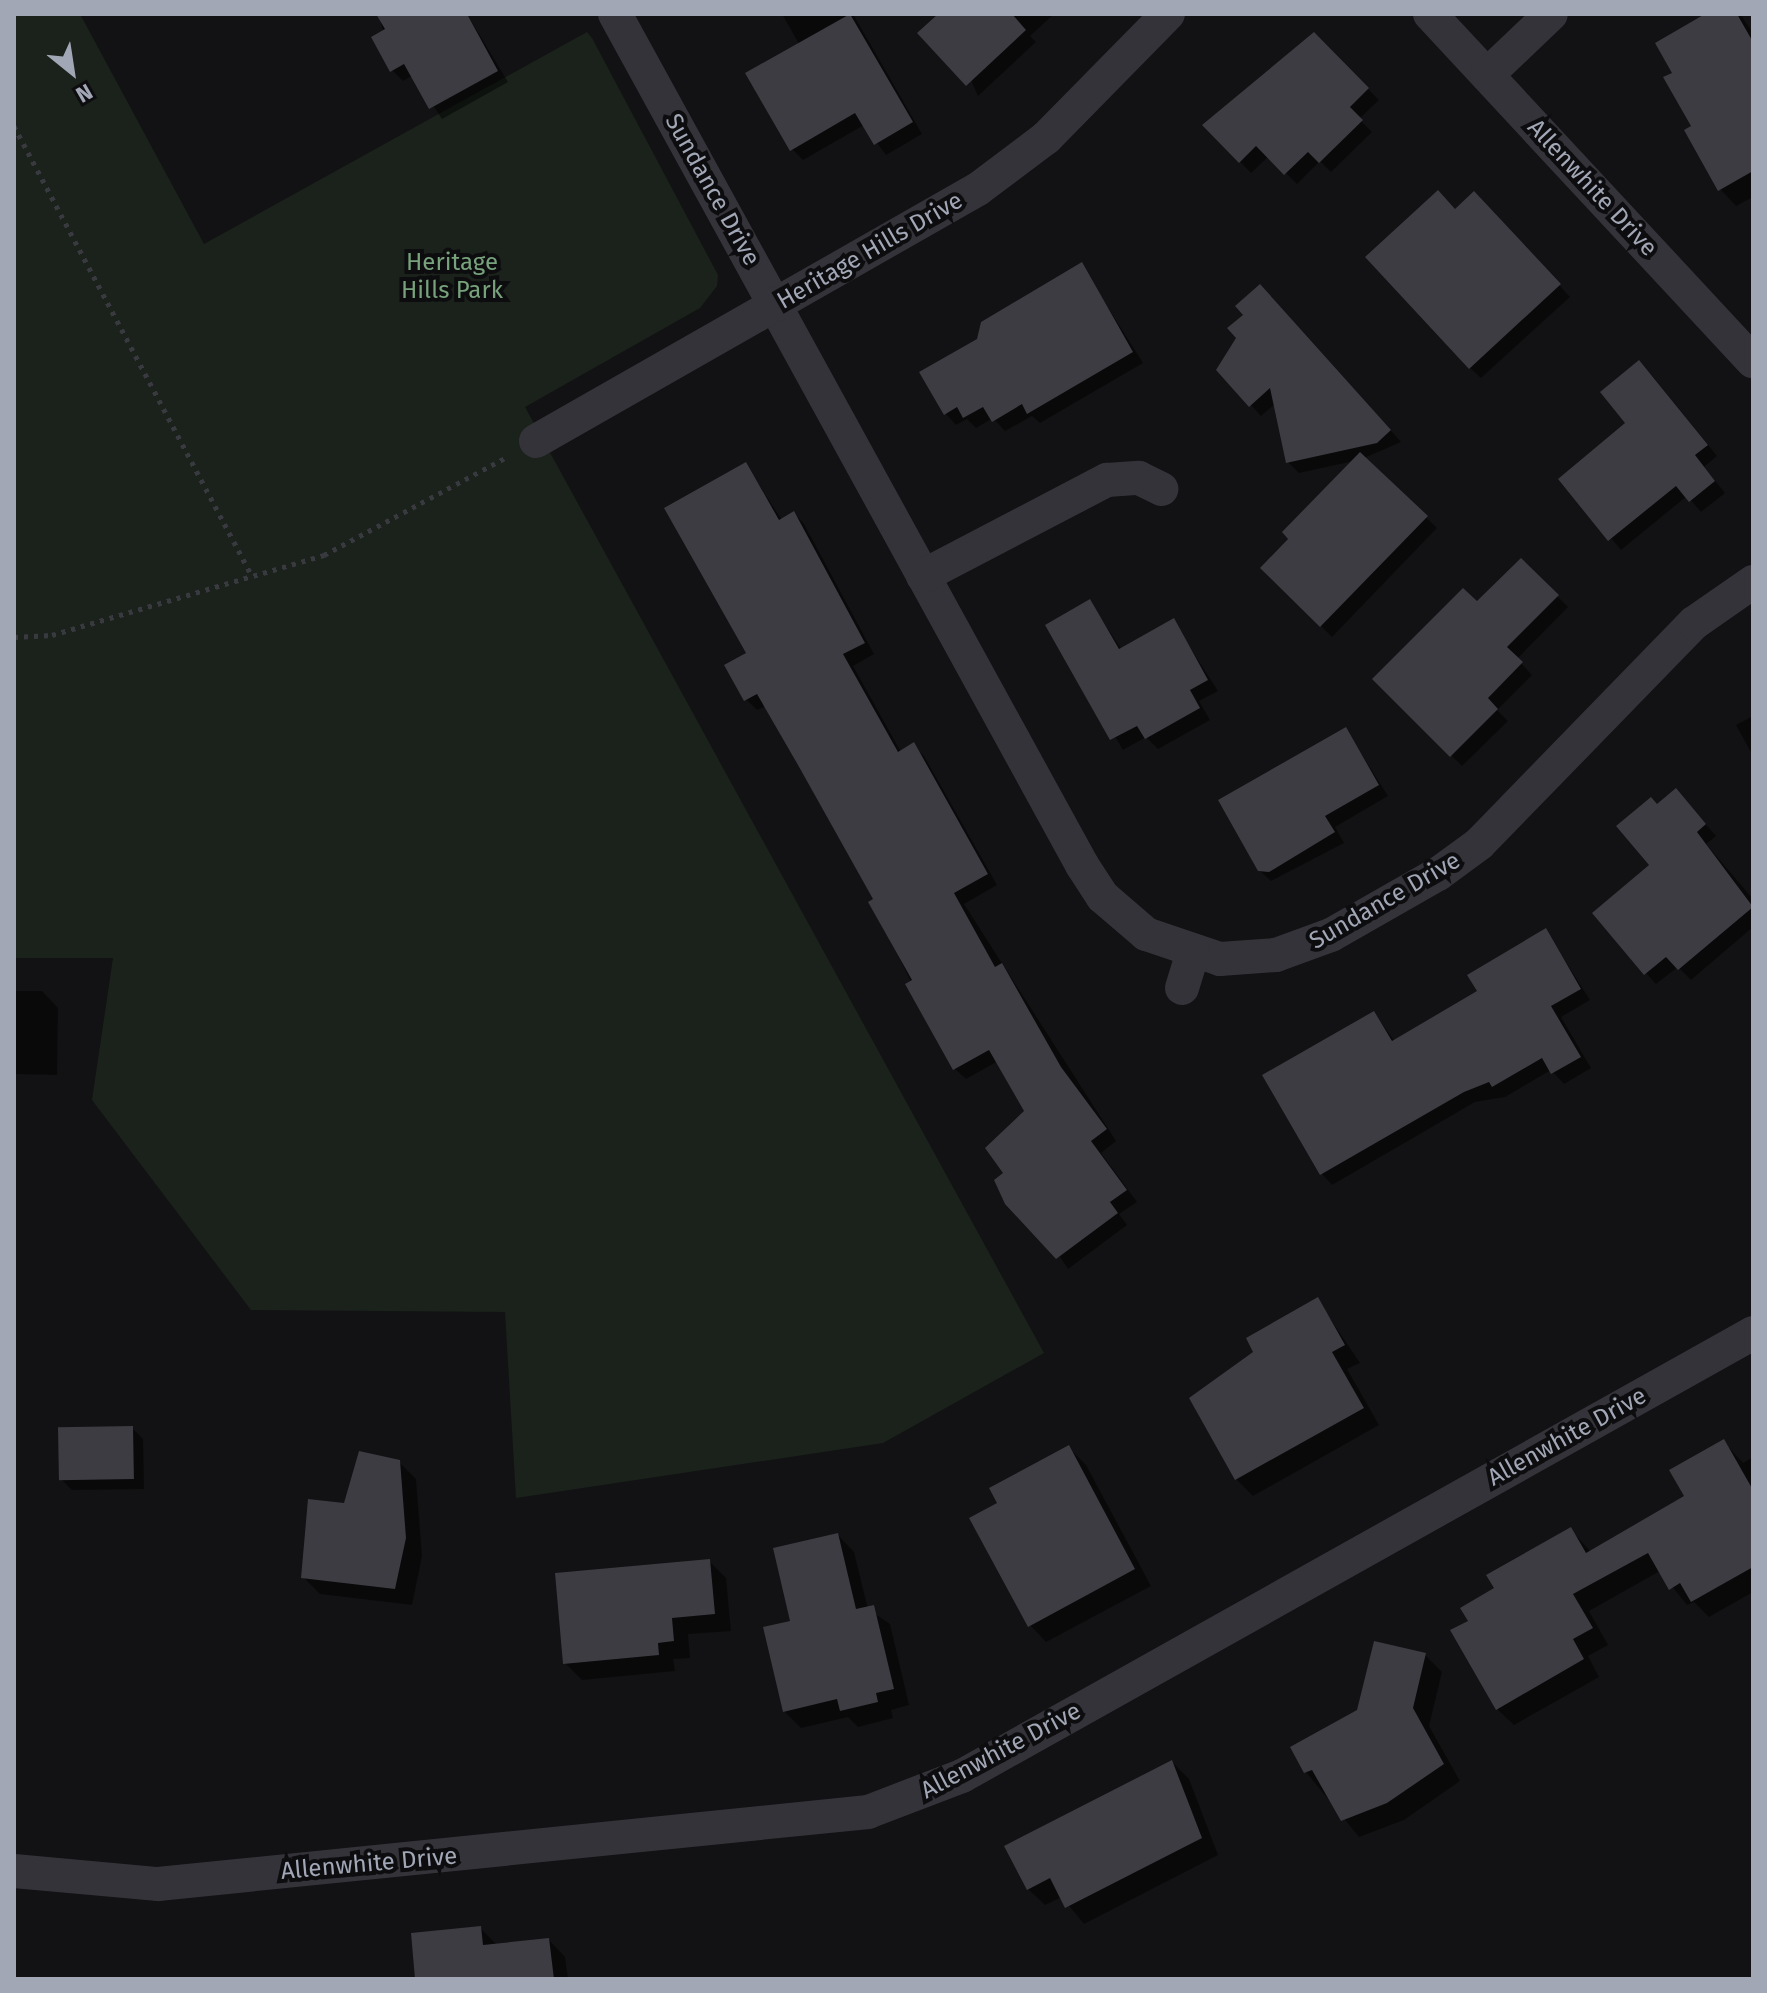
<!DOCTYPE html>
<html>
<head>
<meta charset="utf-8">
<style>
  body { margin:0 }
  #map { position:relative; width:1767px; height:1993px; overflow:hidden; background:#121214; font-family:"Fira Sans",sans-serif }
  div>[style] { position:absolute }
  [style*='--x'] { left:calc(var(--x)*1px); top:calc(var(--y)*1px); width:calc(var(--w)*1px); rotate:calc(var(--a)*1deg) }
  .green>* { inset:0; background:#1a221b }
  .shadow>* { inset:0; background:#0007 }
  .building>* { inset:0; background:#3c3c42; transform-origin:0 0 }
  .path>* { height:5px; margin-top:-2.5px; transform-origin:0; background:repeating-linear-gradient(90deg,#393a40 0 4px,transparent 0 10px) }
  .minor>* { height:34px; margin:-17px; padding:0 17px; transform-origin:17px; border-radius:17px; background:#333339 }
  span { translate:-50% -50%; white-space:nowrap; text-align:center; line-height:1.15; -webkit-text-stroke:8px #0d0d0f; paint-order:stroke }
  .street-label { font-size:24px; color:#a2a7b6 }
  .park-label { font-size:24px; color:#77a27c }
  .frame { position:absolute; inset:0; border:16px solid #a2a7b6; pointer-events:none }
  .north { position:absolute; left:32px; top:32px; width:80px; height:80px; -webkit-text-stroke:6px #0d0d0f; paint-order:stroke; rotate:150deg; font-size:22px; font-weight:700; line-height:32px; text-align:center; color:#a2a7b6 }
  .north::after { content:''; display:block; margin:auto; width:28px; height:36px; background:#a2a7b6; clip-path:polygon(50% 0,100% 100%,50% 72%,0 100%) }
</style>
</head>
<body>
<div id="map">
  <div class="green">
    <div style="clip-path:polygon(14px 14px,80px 14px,204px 244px,587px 32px,592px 38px,718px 275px,717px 286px,700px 308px,525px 407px,1044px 1353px,883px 1443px,516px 1498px,505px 1312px,251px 1310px,92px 1100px,113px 958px,14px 958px)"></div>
  </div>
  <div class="shadow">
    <div style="clip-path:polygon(379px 14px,467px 14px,508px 82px,442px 119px,413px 75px,403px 81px,392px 70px)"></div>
    <div style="clip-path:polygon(782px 14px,853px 14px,922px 134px,886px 155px,864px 125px,803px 160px,792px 149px,799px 44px)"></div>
    <div style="clip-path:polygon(942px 14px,1054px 14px,1030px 36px,1036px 42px,978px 96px)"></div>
    <div style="clip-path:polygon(1709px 14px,1740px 14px,1753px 33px,1753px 197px,1736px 206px,1720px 189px,1675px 74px)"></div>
    <div style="clip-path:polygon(1314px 35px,1379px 100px,1359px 119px,1372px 132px,1331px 172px,1320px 161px,1297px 184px,1269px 156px,1251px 173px,1204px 125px)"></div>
    <div style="clip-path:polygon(1485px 205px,1570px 297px,1481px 378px,1470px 368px,1456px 211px)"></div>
    <div style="clip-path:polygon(1081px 265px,1143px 363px,1040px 423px,1032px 416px,1005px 431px,993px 418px,976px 428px,967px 419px,956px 425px,946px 414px)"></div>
    <div style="clip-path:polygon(1271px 297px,1401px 442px,1364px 458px,1437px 528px,1332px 637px,1263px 568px,1354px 461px,1299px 473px,1288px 462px,1275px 404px,1261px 416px,1251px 405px)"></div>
    <div style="clip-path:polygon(1650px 373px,1717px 456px,1704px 467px,1725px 493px,1701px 512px,1687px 496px,1621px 550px,1561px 479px,1628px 423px)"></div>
    <div style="clip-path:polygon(745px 464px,782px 520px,794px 513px,804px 524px,874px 654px,853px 666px,901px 752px,913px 745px,924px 756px,997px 885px,964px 904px,1116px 1141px,1101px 1153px,1137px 1202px,1119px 1214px,1127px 1225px,1068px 1269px,1006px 1174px,1027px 1111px,998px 1061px,966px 1079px,955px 1069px,871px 902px,876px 900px,766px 706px,757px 710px,746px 699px)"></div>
    <div style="clip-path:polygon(1521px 560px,1568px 607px,1517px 659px,1532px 675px,1497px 710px,1508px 721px,1462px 766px,1375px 679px,1477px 604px)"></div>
    <div style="clip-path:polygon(1090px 602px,1122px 650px,1173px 621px,1218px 691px,1199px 701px,1210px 720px,1158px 749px,1146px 737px,1123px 750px,1048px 625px)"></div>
    <div style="clip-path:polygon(1753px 716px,1753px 756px,1736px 725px)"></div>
    <div style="clip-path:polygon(1346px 730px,1388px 796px,1335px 827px,1344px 843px,1271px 881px,1259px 870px)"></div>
    <div style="clip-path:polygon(1686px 801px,1716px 836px,1706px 844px,1753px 899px,1753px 927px,1691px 980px,1678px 967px,1656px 984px,1646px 973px,1652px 865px)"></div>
    <div style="clip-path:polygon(1546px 931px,1590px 1000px,1561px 1017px,1591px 1068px,1564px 1084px,1551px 1070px,1505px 1097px,1475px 1102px,1332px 1185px,1322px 1174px,1374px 1013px,1395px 1042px,1479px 991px)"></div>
    <div style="clip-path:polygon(14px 991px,42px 991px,58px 1008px,57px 1075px,14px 1074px)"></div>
    <div style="clip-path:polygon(1317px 1299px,1360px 1363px,1347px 1369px,1379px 1425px,1253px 1496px,1236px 1479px,1256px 1353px)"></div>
    <div style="clip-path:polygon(132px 1428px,143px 1439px,144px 1489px,72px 1490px,61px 1479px)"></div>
    <div style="clip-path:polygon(1724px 1442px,1743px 1463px,1753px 1457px,1753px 1592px,1709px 1617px,1694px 1602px,1687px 1605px,1660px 1571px,1589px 1611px,1608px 1645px,1588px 1656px,1599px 1677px,1514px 1725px,1497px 1709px,1470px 1622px,1496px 1589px,1571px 1530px,1591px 1552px,1686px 1497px)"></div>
    <div style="clip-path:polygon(1069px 1448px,1086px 1465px,1151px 1586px,1046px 1642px,1030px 1625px,1000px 1504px)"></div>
    <div style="clip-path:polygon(399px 1462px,416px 1479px,422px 1556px,412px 1605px,320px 1594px,303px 1577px,346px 1506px)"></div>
    <div style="clip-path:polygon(838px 1535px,854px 1552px,868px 1609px,890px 1624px,909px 1705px,891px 1710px,893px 1718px,858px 1727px,848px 1717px,801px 1728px,784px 1711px,792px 1622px)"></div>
    <div style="clip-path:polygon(709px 1561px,726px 1578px,731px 1631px,688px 1634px,690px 1658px,673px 1659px,675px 1671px,582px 1680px,565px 1663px)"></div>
    <div style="clip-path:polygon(1425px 1655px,1442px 1672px,1429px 1726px,1460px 1781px,1404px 1820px,1359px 1837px,1306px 1772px,1359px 1711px)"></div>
    <div style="clip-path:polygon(1172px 1762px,1189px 1779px,1218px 1855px,1084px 1924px,1062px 1897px,1045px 1905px,1028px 1889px)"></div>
    <div style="clip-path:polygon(480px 1928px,498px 1946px,549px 1940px,565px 1957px,568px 1979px,417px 1979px)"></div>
  </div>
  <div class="building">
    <div style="clip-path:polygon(376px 14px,467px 14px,498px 71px,429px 109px,404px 64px,390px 72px,371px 37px,385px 29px)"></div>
    <div style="clip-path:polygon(850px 14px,913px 122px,874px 145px,855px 113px,790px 151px,745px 73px)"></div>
    <div style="clip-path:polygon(938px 14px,1012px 14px,1026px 30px,966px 86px,917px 33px)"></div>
    <div style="clip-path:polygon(1705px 14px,1737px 14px,1753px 42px,1753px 171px,1718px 191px,1684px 130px,1691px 126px,1663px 77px,1672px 73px,1655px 43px)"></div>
    <div style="clip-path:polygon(1314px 32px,1369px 88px,1350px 107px,1363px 120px,1319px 163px,1308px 152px,1284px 175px,1256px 146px,1239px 163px,1202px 125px)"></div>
    <div style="clip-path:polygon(1438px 190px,1455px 209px,1474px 191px,1561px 284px,1469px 369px,1365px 257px)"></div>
    <div style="clip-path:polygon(1082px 262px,1133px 352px,1027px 414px,1022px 404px,992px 422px,983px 407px,963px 418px,957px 407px,944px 415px,919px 372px,977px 339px,981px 322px)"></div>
    <div style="clip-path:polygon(1260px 284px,1391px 430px,1377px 443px,1286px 463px,1270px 388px,1249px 407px,1216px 370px,1236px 338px,1227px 328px,1243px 315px,1235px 306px)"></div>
    <div style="clip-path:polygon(1639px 360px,1708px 445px,1695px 455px,1715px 481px,1689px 502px,1676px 486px,1608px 541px,1558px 479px,1625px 423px,1600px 392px)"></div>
    <div style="clip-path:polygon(1360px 452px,1428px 516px,1320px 627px,1260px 568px,1288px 539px,1282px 532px)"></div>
    <div style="clip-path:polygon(746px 462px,779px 520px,794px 511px,865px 643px,843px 654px,898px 752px,914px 742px,988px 874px,954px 893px,995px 967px,1002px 963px,1061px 1067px,1107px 1129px,1091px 1141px,1127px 1190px,1110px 1202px,1118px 1213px,1056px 1259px,1005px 1204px,994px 1180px,1003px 1173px,985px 1148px,1024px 1111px,989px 1050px,953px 1070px,905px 984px,912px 980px,868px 902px,873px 899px,798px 765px,757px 694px,744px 701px,724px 665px,746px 653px,664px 508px)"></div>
    <div style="clip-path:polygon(1521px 558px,1559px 595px,1507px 647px,1523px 662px,1488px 698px,1498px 709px,1450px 757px,1372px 679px,1463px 588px,1477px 601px)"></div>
    <div style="clip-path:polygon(1090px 599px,1119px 649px,1174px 618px,1208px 680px,1190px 690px,1200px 708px,1145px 739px,1137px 726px,1110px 740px,1045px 625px)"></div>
    <div style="clip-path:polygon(1346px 727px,1379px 785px,1325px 816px,1335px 832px,1269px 872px,1258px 871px,1218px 800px)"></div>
    <div style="clip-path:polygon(1676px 788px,1706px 824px,1697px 832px,1753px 907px,1678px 970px,1666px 957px,1644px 975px,1592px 913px,1649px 865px,1616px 826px,1651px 797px,1657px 804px)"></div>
    <div style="clip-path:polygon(1546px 928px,1581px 989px,1551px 1006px,1581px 1057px,1551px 1074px,1542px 1058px,1492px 1087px,1489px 1082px,1464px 1092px,1320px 1175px,1262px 1075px,1374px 1011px,1392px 1041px,1477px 991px,1467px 975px)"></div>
    <div style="clip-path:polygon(1318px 1297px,1345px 1345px,1332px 1352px,1364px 1408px,1235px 1480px,1189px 1398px,1253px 1352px,1246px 1338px)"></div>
    <div style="left:133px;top:1426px;width:53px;height:75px;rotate:89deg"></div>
    <div style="clip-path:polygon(1724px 1439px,1753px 1490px,1753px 1567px,1691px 1602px,1680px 1583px,1669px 1590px,1648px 1553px,1573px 1594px,1593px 1628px,1573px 1639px,1584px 1659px,1496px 1710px,1450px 1630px,1468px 1621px,1460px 1608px,1494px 1588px,1486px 1575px,1571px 1527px,1586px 1553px,1684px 1496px,1669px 1470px)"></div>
    <div style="clip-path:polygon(1069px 1445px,1135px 1569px,1028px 1627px,969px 1518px,997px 1503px,989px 1488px)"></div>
    <div style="clip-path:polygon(359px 1451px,400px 1460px,406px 1538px,395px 1589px,301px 1578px,308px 1499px,344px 1503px)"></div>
    <div style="clip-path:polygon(838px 1533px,856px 1609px,874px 1605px,894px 1689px,876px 1693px,878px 1702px,840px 1711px,837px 1699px,783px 1712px,763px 1627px,790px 1621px,773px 1548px)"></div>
    <div style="clip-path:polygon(710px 1559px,715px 1614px,672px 1618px,674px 1641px,658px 1643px,659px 1655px,563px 1664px,555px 1573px)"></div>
    <div style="clip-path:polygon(1374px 1641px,1426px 1653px,1413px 1708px,1444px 1764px,1387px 1803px,1341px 1821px,1312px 1770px,1304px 1773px,1290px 1747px,1357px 1710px)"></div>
    <div style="clip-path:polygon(1172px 1760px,1202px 1838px,1065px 1908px,1050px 1878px,1027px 1890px,1004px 1846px)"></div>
    <div style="clip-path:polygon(481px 1926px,483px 1945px,549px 1938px,554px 1979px,415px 1979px,411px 1933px)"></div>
  </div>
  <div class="path">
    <div style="--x:14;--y:126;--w:509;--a:62.13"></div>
    <div style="--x:14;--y:637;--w:38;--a:-3"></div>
    <div style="--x:52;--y:635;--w:284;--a:-16.4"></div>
    <div style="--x:324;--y:555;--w:205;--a:-28.2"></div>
  </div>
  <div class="minor">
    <div style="--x:615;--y:14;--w:971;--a:61.24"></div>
    <div style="--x:1082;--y:865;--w:38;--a:57"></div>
    <div style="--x:1103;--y:897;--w:57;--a:40.7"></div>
    <div style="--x:1146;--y:934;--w:78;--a:18.7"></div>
    <div style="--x:1220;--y:959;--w:56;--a:-4.1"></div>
    <div style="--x:1276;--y:955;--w:59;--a:-20"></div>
    <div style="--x:1331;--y:935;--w:123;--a:-29.7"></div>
    <div style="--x:1438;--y:874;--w:51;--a:-36.2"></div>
    <div style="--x:1479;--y:844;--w:308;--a:-45.8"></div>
    <div style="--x:1694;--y:623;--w:72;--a:-34.8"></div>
    <div style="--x:1430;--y:14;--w:474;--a:47.1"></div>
    <div style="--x:1487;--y:75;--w:88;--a:-43.6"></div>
    <div style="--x:536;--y:441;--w:509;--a:-29.69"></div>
    <div style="--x:978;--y:189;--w:85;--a:-36.9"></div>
    <div style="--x:1046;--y:138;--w:174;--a:-45.5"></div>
    <div style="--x:923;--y:576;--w:208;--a:-27.6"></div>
    <div style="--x:1107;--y:480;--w:32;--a:-4"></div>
    <div style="--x:1139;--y:478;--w:25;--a:26"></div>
    <div style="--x:1182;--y:988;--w:37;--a:-73"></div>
    <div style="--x:14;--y:1871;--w:145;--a:5.2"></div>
    <div style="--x:158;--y:1884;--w:714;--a:-5.79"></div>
    <div style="--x:868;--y:1812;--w:101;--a:-21"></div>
    <div style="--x:962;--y:1776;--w:907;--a:-29.25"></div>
  </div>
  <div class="street-label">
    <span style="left:1592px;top:188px;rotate:47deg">Allenwhite Drive</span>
    <span style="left:712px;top:190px;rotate:61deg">Sundance Drive</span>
    <span style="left:870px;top:251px;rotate:-30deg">Heritage Hills Drive</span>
    <span style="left:1385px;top:901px;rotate:-30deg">Sundance Drive</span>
    <span style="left:1567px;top:1437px;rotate:-29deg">Allenwhite Drive</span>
    <span style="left:1001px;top:1751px;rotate:-28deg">Allenwhite Drive</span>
    <span style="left:369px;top:1864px;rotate:-5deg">Allenwhite Drive</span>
  </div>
  <div class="park-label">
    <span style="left:452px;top:277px">Heritage<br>Hills Park</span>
  </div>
  <div class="frame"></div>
  <div class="north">N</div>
</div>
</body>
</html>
